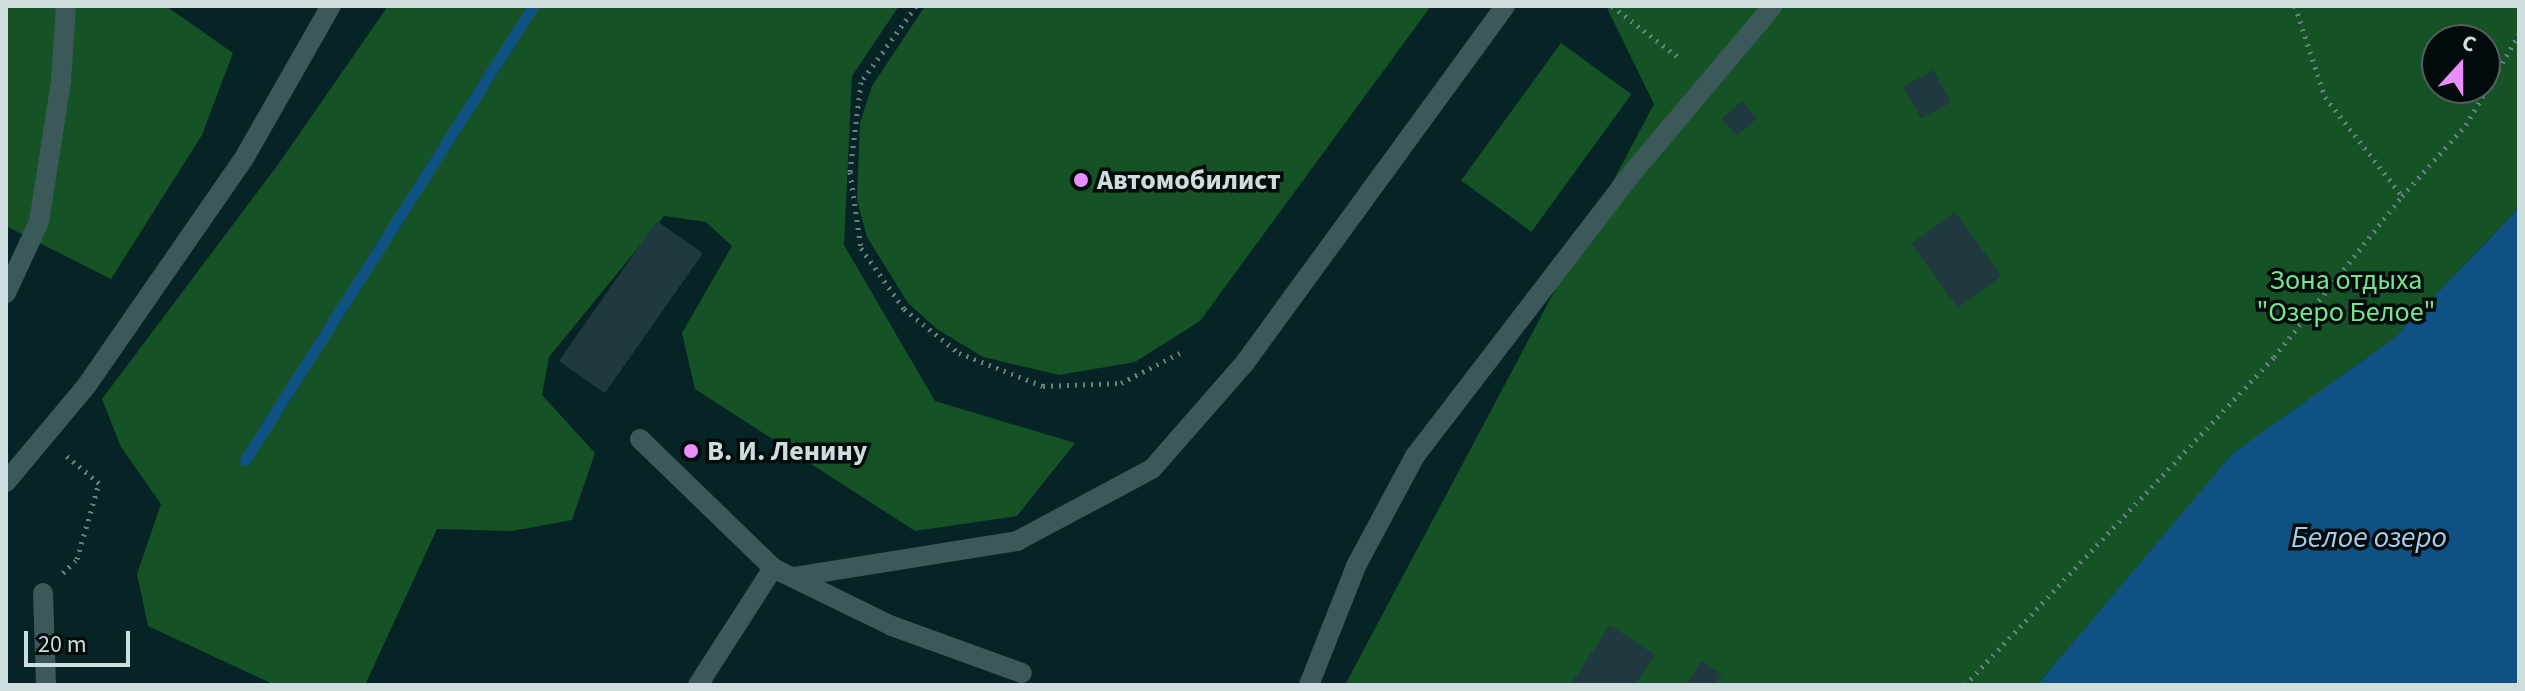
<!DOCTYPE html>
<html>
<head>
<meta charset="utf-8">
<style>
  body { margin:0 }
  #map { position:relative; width:2525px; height:691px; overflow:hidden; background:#062425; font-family:"Source Sans 3",sans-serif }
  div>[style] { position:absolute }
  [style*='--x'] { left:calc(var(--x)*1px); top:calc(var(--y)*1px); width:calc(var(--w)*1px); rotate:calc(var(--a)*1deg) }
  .green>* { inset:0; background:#155326; transform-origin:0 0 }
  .water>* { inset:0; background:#0e5182 }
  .stream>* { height:11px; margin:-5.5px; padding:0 5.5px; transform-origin:5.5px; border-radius:5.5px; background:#0e5182 }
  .building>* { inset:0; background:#203941; transform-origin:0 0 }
  .path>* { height:5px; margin-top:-2.5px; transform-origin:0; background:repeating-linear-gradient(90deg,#688081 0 2px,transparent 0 8px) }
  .service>* { height:20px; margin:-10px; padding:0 10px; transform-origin:10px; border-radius:10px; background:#3c5959 }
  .dots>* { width:22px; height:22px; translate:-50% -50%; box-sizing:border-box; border:4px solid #020b0b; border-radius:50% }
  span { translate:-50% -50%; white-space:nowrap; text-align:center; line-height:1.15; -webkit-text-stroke:7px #020b0b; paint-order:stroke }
  .poi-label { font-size:28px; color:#cededf; font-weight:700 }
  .left { translate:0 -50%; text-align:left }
  .park-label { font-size:28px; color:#77e58e }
  .water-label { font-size:30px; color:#a5cbed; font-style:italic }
  .frame { position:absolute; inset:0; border:8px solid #cededf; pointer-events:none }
  .north { position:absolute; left:2421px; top:24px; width:80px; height:80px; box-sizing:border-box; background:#020b0b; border:2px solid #545f60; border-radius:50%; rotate:21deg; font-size:22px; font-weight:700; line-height:32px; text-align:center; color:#cededf }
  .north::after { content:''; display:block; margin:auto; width:28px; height:36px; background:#e88eff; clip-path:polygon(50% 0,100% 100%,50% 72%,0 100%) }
  .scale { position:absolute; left:24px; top:631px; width:106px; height:36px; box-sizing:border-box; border:4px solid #cededf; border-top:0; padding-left:10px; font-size:24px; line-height:28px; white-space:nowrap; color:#cededf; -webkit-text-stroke:6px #020b0b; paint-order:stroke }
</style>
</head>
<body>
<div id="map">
  <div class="green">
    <div style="clip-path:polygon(6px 6px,166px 6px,233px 53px,202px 135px,111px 279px,6px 226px)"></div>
    <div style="clip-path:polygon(388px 6px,899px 6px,852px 76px,844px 245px,935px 401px,1075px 443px,1017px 516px,915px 531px,695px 389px,682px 333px,732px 246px,706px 222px,664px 216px,549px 357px,542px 395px,595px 453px,572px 520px,512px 531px,437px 529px,365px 685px,275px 685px,148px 626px,137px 574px,161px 504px,121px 447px,102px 399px,277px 166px)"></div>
    <div style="clip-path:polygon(925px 6px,1431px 6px,1200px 321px,1135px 362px,1059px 375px,983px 357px,937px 329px,908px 303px,867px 237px,857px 200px,860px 123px,872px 86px)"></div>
    <div style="clip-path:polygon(evenodd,1606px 6px,2519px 6px,2519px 208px,2393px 339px,2234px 453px,2037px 685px,1345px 685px,1654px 104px,1606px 6px,2437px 40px,2485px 40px,2485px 88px,2437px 88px,2437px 40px)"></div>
    <div style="left:1561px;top:43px;width:87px;height:170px;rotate:36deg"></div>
  </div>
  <div class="water">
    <div style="clip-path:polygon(2519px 208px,2519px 685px,2037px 685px,2233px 453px,2393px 339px)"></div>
  </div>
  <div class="stream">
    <div style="--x:245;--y:460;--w:538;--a:-57.61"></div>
  </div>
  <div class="building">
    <div style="left:1933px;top:70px;width:37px;height:34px;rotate:61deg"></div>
    <div style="left:1742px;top:101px;width:23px;height:27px;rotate:49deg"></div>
    <div style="left:1955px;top:212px;width:79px;height:54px;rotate:54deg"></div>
    <div style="left:657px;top:221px;width:56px;height:171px;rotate:35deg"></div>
    <div style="clip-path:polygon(1610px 625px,1655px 655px,1635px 685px,1570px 685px)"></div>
    <div style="clip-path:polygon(1701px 661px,1722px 674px,1714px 685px,1686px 685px)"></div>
  </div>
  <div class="path">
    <div style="--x:916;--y:6;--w:94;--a:125.9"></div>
    <div style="--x:861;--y:82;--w:91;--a:97"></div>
    <div style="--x:850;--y:172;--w:77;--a:81.8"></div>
    <div style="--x:861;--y:248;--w:75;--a:54.8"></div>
    <div style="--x:904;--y:309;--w:70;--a:38.7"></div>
    <div style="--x:959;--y:353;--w:90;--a:21.4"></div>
    <div style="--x:1043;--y:386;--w:78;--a:-2.2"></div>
    <div style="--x:1121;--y:383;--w:66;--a:-27"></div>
    <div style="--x:1612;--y:6;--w:85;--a:37.8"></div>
    <div style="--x:2295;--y:6;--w:96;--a:71.8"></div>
    <div style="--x:2325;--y:97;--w:125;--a:52.1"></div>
    <div style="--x:63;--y:573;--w:20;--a:-45"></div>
    <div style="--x:77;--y:559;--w:79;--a:-73.9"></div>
    <div style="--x:99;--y:483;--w:47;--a:-140.2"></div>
    <div style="--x:1965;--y:685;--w:451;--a:-46.7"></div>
    <div style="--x:2274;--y:357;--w:206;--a:-51.5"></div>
    <div style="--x:2402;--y:196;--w:96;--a:-48"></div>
    <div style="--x:2466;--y:125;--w:105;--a:-59.8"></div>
  </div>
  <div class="service">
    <div style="--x:6;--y:293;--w:78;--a:-65.1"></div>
    <div style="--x:39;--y:222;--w:143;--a:-81.1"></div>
    <div style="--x:61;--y:81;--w:75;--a:-86.2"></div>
    <div style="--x:640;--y:439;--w:185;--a:44.1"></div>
    <div style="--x:773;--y:568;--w:132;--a:26"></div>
    <div style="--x:892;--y:626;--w:138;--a:19.9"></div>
    <div style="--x:6;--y:482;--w:126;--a:-50.1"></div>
    <div style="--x:87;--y:385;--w:274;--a:-55.3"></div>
    <div style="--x:243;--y:160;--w:177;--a:-60.3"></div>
    <div style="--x:793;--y:577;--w:227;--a:-9.1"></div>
    <div style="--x:1017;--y:541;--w:153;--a:-28.1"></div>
    <div style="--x:1152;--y:469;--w:140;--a:-48.8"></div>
    <div style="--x:1244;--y:364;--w:443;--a:-53.9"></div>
    <div style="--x:43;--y:593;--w:92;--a:88.1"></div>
    <div style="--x:698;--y:685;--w:139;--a:-57.3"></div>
    <div style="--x:1309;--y:685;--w:128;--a:-68.4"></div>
    <div style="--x:1356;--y:566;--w:125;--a:-61.8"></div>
    <div style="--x:1415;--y:456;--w:358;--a:-52.5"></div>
    <div style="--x:1633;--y:172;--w:217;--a:-49.9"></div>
  </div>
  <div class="dots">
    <div style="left:1081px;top:180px;background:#e88eff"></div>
    <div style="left:691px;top:451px;background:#e88eff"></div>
  </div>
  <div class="poi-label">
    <span class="left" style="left:1097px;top:180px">Автомобилист</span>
    <span class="left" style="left:707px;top:451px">В. И. Ленину</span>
  </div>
  <div class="park-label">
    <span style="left:2346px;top:296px">Зона отдыха<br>"Озеро Белое"</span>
  </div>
  <div class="water-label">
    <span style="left:2369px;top:538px">Белое озеро</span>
  </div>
  <div class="frame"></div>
  <div class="north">С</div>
  <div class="scale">20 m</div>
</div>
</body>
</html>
